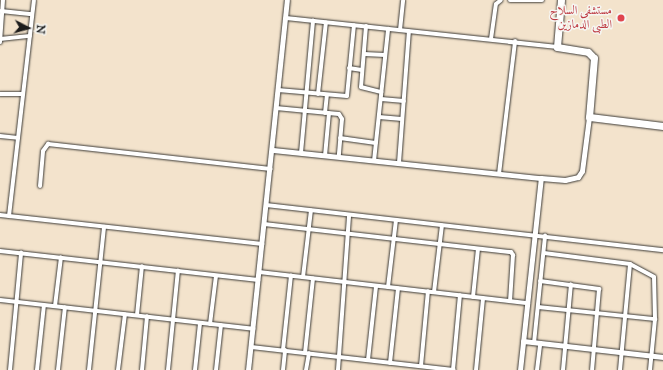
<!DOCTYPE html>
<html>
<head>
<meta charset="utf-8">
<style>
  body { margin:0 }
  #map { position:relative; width:663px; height:370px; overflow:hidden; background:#f3e3cc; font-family:"IM FELL Great Primer",Amiri,serif }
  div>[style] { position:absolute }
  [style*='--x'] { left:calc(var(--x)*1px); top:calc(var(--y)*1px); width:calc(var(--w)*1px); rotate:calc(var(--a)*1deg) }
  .roads { filter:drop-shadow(0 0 1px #3c3a36) drop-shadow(0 0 1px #3c3a36) }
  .minor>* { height:4px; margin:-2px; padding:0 2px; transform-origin:2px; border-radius:2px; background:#fff }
  .tertiary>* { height:5px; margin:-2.5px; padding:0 2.5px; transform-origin:2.5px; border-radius:2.5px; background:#fff }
  .trunk>* { height:7px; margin:-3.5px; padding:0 3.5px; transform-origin:3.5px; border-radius:3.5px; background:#fff }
  .dots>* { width:11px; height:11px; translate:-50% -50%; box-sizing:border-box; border:2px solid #f6f6f2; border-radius:50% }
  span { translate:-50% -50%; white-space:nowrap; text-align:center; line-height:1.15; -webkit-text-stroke:3px #f6f6f2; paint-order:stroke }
  .health-label { font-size:12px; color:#be3a42 }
  .right { translate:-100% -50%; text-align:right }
  .north { position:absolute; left:8px; top:8px; width:40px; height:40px; -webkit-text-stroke:3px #f6f6f2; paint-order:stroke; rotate:96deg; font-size:11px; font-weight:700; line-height:16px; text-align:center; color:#1c1c1c }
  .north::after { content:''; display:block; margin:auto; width:14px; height:18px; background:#1c1c1c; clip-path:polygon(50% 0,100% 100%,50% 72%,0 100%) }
</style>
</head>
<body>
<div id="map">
  <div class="roads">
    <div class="minor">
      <div style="--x:510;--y:0;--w:32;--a:0"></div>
      <div style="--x:1;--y:11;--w:31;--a:6"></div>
      <div style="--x:286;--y:18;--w:273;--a:6.1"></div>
      <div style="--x:366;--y:26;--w:61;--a:94.7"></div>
      <div style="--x:361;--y:87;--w:21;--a:14"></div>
      <div style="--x:400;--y:30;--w:30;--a:-84"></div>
      <div style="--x:0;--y:39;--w:30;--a:-6"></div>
      <div style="--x:491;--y:39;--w:35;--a:-82"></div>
      <div style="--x:496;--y:4;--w:6;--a:-39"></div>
      <div style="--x:0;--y:42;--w:42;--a:-85.9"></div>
      <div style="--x:364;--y:54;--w:21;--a:3"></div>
      <div style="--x:349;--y:68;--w:13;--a:9"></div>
      <div style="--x:278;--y:90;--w:69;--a:5"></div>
      <div style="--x:347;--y:96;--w:71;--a:-84.4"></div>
      <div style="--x:0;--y:94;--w:23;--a:0"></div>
      <div style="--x:318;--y:94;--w:72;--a:-83.7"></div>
      <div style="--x:381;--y:99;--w:23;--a:5"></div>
      <div style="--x:276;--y:108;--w:63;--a:5.4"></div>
      <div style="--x:339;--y:114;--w:6;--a:59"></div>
      <div style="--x:342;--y:119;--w:38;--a:95"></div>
      <div style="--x:325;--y:113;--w:18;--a:-84"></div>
      <div style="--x:379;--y:117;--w:23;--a:5"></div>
      <div style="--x:0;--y:136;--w:18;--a:6"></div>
      <div style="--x:340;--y:138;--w:36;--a:8"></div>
      <div style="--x:301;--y:153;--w:133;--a:-84.8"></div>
      <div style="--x:325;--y:156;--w:43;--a:-84.7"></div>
      <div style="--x:374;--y:161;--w:133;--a:-83.9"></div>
      <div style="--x:399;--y:163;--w:132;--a:-85.7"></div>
      <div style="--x:499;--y:174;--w:134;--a:-83.1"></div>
      <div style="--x:40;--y:186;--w:35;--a:-85"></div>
      <div style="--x:43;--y:151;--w:9;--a:-54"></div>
      <div style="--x:48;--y:144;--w:224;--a:6.4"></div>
      <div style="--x:266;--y:205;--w:400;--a:6.5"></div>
      <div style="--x:0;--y:215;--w:264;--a:6.3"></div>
      <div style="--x:9;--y:216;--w:217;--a:-83.4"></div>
      <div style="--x:264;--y:224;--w:249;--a:6.5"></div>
      <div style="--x:511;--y:252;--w:4;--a:56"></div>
      <div style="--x:513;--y:255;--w:46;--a:93.7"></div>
      <div style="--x:0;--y:251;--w:260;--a:6.4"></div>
      <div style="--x:544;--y:253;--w:87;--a:7.3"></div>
      <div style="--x:630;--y:264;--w:27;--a:28"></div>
      <div style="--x:654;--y:277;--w:42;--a:88.6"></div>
      <div style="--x:655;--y:319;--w:51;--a:95.6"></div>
      <div style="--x:259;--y:272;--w:271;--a:6.6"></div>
      <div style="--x:303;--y:277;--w:67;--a:-83.2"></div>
      <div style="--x:540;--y:281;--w:60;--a:7.7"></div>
      <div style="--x:599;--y:289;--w:81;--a:94.9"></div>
      <div style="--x:388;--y:287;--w:67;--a:-83.2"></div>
      <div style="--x:434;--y:292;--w:67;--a:-83.2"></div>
      <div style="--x:473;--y:297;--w:48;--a:-84.1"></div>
      <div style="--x:0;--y:300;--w:255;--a:6.5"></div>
      <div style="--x:55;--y:306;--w:49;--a:-83"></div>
      <div style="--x:538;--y:307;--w:118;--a:5.9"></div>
      <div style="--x:137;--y:315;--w:49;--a:-84.2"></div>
      <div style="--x:210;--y:324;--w:48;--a:-82.9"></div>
      <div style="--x:534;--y:343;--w:108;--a:-84.1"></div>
      <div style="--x:251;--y:347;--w:204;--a:6.5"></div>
      <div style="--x:283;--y:350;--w:75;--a:-83.9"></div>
      <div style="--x:305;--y:353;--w:75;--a:-83.9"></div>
      <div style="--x:368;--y:360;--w:74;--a:-83.8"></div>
      <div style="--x:390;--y:363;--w:75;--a:-83.9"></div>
      <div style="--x:421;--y:366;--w:75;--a:-84.7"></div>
      <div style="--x:10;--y:370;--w:118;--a:-84.6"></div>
      <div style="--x:37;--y:370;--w:65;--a:-83.9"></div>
      <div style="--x:58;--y:370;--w:63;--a:-83.7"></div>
      <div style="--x:89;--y:370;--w:144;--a:-84"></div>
      <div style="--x:118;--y:370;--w:56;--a:-82.9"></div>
      <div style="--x:142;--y:370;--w:54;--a:-84.7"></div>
      <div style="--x:168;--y:370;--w:100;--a:-84.3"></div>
      <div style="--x:195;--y:370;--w:47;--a:-83.9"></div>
      <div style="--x:216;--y:370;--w:45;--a:-83.7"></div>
      <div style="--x:283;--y:370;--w:20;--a:-84"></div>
      <div style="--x:306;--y:370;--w:17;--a:-80"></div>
      <div style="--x:338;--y:370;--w:155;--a:-85.9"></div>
      <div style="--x:453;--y:370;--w:75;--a:-84.7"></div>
      <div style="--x:476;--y:370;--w:72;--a:-84.4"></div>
      <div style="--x:537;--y:370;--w:26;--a:-83"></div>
      <div style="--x:563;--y:370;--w:86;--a:-84.7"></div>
      <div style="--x:620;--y:370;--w:106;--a:-84.6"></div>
    </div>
    <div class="tertiary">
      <div style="--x:273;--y:150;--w:269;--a:6"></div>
      <div style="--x:523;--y:341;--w:141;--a:6.5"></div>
      <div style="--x:248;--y:370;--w:372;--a:-84"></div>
      <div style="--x:520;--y:370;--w:193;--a:-83.8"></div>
      <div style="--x:541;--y:178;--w:24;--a:5"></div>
      <div style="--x:565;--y:180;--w:13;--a:-13"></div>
      <div style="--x:578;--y:177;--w:7;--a:-56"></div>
      <div style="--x:582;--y:171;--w:54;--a:-82.6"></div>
    </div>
    <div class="trunk">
      <div style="--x:561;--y:0;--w:47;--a:94.9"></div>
      <div style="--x:557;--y:47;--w:31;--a:9"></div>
      <div style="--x:588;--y:52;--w:8;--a:45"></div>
      <div style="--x:594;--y:58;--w:59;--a:94.8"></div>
      <div style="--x:589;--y:117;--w:75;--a:6.9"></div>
    </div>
  </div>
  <div class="dots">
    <div style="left:621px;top:18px;background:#e0444e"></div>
  </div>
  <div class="health-label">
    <span class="right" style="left:612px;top:18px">مستشفى السلاح<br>الطبى الدمازين</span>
  </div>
  <div class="north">N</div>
</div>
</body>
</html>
